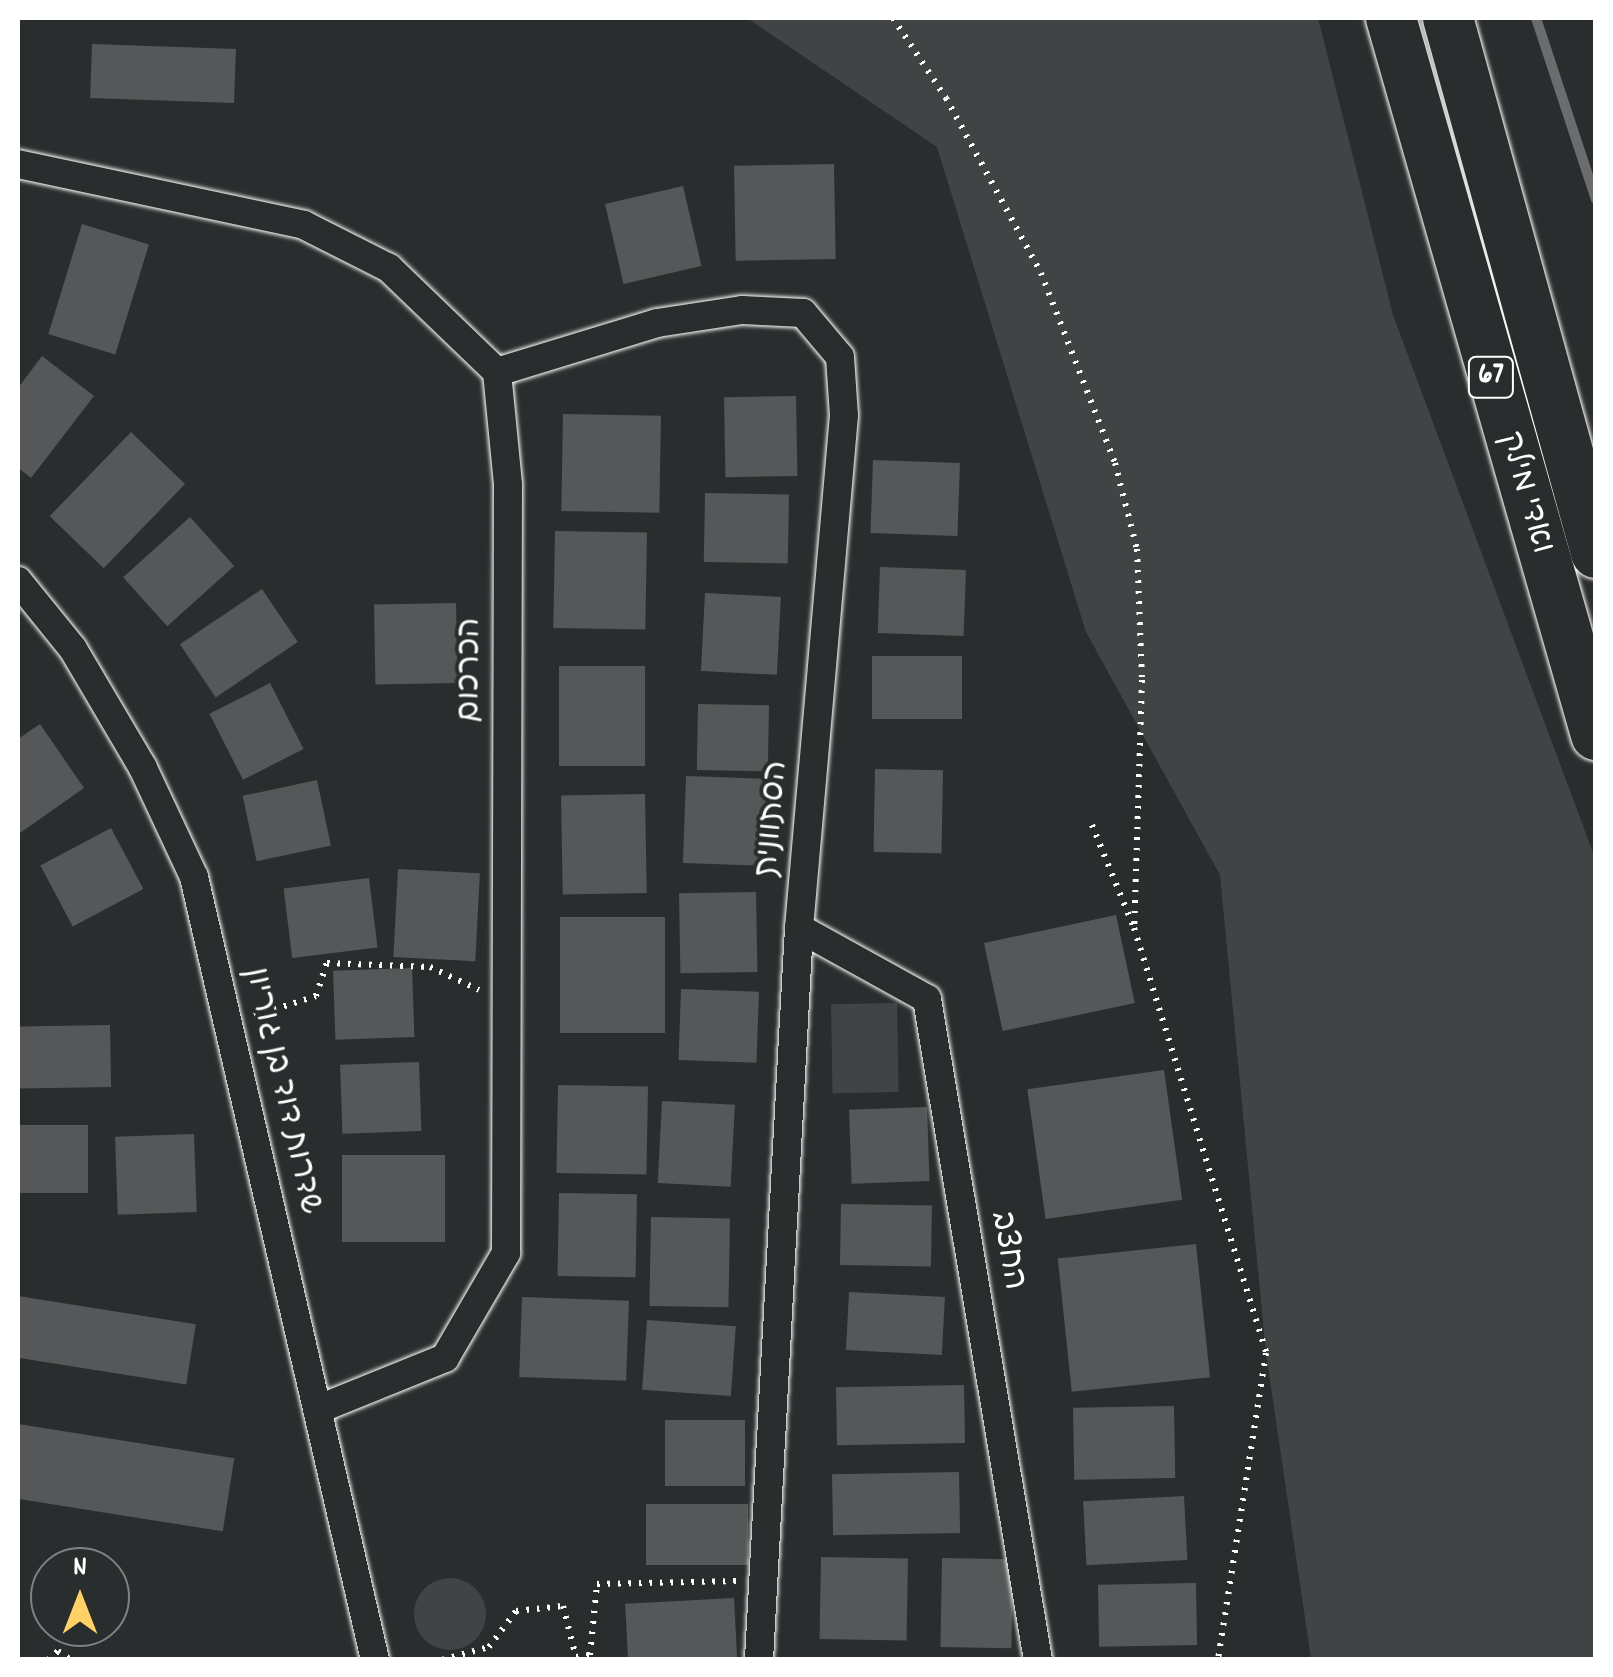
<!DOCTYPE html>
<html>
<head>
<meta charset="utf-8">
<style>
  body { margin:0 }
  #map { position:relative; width:1613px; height:1677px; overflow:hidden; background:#2a2d2e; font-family:Dekko,"Playpen Sans Hebrew",sans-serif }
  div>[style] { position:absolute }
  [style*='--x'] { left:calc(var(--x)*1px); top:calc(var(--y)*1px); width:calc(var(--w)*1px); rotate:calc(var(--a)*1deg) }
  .green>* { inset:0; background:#414445; transform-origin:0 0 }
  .round { border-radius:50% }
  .stream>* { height:10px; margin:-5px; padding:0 5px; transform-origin:5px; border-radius:5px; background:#6a6c6d }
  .building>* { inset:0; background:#555758; transform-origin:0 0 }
  .path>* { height:6px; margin-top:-3px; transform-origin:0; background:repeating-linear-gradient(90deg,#fff 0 2.5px,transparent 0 10.5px) }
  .roads { filter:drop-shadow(0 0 2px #fff) drop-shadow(0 0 2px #fff) }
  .street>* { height:28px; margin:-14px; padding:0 14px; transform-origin:14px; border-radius:14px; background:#2a2d2e }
  .highway>* { height:50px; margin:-25px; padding:0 25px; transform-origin:25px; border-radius:25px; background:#2a2d2e }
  span { translate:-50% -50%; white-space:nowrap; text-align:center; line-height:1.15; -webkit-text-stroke:8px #2a2d2e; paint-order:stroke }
  .shield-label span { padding:2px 8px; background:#2a2d2e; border:2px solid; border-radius:8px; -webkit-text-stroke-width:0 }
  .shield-label { font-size:30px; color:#fff; font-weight:700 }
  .street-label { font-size:32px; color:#fff }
  .frame { position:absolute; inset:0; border:20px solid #fff; pointer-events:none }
  .north { position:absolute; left:30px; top:1547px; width:100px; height:100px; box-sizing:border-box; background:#2a2d2e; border:2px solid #7f8182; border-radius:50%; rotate:0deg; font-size:28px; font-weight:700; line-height:40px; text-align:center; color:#fff }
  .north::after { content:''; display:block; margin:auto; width:35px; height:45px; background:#ffd166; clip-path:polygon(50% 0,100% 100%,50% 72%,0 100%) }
</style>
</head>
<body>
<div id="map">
  <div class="green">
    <div style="clip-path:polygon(747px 18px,1318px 18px,1393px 315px,1595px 858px,1595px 1659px,1311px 1659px,1266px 1353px,1220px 875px,1086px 632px,937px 147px)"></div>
    <div style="left:897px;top:1003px;width:89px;height:66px;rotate:89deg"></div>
    <div class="round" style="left:414px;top:1578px;width:72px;height:72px"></div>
  </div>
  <div class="stream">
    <div style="--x:1536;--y:18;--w:191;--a:71.7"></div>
  </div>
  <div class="building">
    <div style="left:92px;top:44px;width:144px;height:54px;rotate:2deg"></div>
    <div style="left:834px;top:164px;width:95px;height:100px;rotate:89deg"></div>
    <div style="left:683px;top:186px;width:82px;height:80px;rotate:77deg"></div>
    <div style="left:82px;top:224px;width:70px;height:115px;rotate:17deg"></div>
    <div style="clip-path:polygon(42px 356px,94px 396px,31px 478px,18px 468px,18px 388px)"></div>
    <div style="left:796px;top:396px;width:80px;height:72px;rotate:89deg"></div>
    <div style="left:563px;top:414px;width:98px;height:97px;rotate:1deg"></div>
    <div style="left:131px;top:432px;width:75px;height:117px;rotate:44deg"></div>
    <div style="left:873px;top:460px;width:87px;height:73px;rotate:2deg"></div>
    <div style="left:705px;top:493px;width:84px;height:69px;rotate:1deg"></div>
    <div style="left:190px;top:517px;width:66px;height:90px;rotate:48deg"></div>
    <div style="left:555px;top:531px;width:92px;height:97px;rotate:1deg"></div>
    <div style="left:880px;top:567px;width:86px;height:66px;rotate:2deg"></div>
    <div style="left:262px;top:589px;width:64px;height:99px;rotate:56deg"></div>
    <div style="left:705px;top:593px;width:76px;height:78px;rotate:3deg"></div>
    <div style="left:456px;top:603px;width:80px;height:82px;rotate:89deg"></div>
    <div style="left:872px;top:656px;width:90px;height:63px"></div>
    <div style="left:559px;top:666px;width:86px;height:100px"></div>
    <div style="left:270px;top:683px;width:74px;height:68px;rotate:63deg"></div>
    <div style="left:698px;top:704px;width:71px;height:66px;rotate:1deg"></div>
    <div style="clip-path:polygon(40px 724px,84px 788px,20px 833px,18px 739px)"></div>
    <div style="left:875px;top:769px;width:68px;height:83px;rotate:1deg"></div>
    <div style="left:686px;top:776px;width:81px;height:87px;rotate:2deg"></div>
    <div style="left:317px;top:780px;width:67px;height:76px;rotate:78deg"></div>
    <div style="left:645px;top:794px;width:99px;height:84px;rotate:89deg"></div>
    <div style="left:111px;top:828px;width:69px;height:80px;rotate:62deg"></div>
    <div style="left:398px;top:869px;width:82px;height:88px;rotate:3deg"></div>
    <div style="left:369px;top:878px;width:70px;height:86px;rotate:83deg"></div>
    <div style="left:756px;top:892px;width:80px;height:77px;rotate:89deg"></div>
    <div style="left:1116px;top:915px;width:90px;height:135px;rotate:78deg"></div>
    <div style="left:665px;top:917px;width:116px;height:105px;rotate:90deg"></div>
    <div style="left:412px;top:968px;width:69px;height:79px;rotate:88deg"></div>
    <div style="left:681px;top:989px;width:78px;height:71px;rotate:2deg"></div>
    <div style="left:110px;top:1025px;width:62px;height:92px;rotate:89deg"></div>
    <div style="left:419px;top:1062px;width:69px;height:79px;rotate:88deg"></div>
    <div style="left:1164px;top:1070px;width:131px;height:138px;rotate:82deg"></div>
    <div style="left:558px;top:1085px;width:90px;height:88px;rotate:1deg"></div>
    <div style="left:662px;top:1101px;width:73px;height:82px;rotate:3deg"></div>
    <div style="left:927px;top:1107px;width:74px;height:78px;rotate:88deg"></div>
    <div style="left:18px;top:1125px;width:70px;height:68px"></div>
    <div style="left:194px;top:1134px;width:78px;height:79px;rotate:88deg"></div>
    <div style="left:342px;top:1155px;width:103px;height:87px"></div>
    <div style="left:559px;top:1193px;width:78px;height:83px;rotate:1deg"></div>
    <div style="left:841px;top:1204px;width:91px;height:61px;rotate:1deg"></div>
    <div style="left:651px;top:1217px;width:79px;height:89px;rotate:1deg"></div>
    <div style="left:1196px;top:1244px;width:134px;height:139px;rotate:84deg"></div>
    <div style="left:849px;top:1292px;width:96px;height:58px;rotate:3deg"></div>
    <div style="left:18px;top:1296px;width:180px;height:61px;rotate:9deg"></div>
    <div style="left:522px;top:1297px;width:107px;height:80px;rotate:2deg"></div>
    <div style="left:647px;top:1320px;width:89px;height:70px;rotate:4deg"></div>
    <div style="left:964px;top:1385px;width:58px;height:128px;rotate:89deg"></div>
    <div style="left:1174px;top:1406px;width:72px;height:101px;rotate:89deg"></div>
    <div style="left:665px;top:1420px;width:80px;height:66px"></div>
    <div style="left:18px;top:1424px;width:219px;height:74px;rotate:9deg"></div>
    <div style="left:959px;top:1472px;width:61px;height:127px;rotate:89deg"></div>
    <div style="left:1184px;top:1496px;width:64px;height:101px;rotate:87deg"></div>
    <div style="left:646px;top:1504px;width:102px;height:61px"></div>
    <div style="left:821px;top:1557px;width:87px;height:82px;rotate:1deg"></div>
    <div style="left:942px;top:1558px;width:71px;height:89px;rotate:1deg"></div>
    <div style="left:1196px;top:1583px;width:62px;height:98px;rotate:89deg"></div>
    <div style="left:734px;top:1598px;width:62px;height:109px;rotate:87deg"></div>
  </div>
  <div class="path">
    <div style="--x:893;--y:18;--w:96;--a:56.5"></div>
    <div style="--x:946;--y:98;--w:199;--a:61.5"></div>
    <div style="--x:1041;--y:273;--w:204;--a:68.7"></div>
    <div style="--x:1115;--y:463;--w:89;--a:75.7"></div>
    <div style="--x:1137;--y:549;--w:131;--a:87.8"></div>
    <div style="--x:1142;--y:680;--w:248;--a:91.8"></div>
    <div style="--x:1092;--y:825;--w:111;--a:67.8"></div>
    <div style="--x:1134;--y:928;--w:445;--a:72.7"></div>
    <div style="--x:1266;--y:1353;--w:311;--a:98.9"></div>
    <div style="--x:254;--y:1016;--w:65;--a:-17.9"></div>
    <div style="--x:316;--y:996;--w:35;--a:-72"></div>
    <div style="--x:327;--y:963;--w:103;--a:2.2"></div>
    <div style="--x:430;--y:967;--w:54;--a:25.1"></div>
    <div style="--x:48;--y:1660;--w:13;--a:-42"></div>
    <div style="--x:58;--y:1651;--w:16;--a:35"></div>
    <div style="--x:442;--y:1660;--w:49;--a:-15.5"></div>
    <div style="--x:489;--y:1647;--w:45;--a:-53.1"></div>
    <div style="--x:516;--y:1611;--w:47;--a:-6.1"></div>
    <div style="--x:563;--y:1606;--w:53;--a:75.7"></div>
    <div style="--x:576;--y:1657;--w:14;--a:-8"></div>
    <div style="--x:590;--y:1655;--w:71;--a:-84.4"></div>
    <div style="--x:597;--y:1584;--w:141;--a:-1.2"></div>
  </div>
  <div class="roads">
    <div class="street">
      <div style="--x:18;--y:164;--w:292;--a:12"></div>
      <div style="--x:304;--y:225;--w:95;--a:26.8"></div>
      <div style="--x:389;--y:268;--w:150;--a:43.9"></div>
      <div style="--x:497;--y:372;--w:114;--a:84.4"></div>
      <div style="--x:508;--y:485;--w:768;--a:90.15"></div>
      <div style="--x:506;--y:1253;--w:121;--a:120.2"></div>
      <div style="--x:445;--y:1358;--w:134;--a:158"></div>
      <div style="--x:497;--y:372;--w:167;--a:-17"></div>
      <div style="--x:657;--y:323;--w:86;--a:-8.7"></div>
      <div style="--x:742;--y:310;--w:61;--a:2.8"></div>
      <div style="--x:803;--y:313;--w:57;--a:49.9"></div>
      <div style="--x:840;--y:357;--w:58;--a:86.1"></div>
      <div style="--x:844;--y:415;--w:515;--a:95.01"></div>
      <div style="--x:799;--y:928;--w:733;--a:93.13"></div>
      <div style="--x:18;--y:581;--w:87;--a:51"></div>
      <div style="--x:73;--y:649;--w:138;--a:59.5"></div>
      <div style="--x:143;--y:768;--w:120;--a:64.9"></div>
      <div style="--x:194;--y:877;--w:804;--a:76.98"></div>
      <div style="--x:799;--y:928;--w:146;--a:29"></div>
      <div style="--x:927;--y:999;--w:670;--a:80.47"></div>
    </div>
    <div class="highway">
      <div style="--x:1391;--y:18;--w:746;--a:74.04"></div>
      <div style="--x:1448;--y:18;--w:555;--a:74.54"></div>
    </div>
  </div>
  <div class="shield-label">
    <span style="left:1491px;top:377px">67</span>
  </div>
  <div class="street-label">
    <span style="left:1524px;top:493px;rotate:74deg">ואדי מילק</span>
    <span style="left:472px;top:670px;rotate:-90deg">הכרכום</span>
    <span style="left:774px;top:819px;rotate:-85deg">הסתוונית</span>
    <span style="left:281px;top:1091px;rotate:77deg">שדרות דוד בן גוריון</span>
    <span style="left:1006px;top:1251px;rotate:80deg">החצב</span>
  </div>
  <div class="frame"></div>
  <div class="north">N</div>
</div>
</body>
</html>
